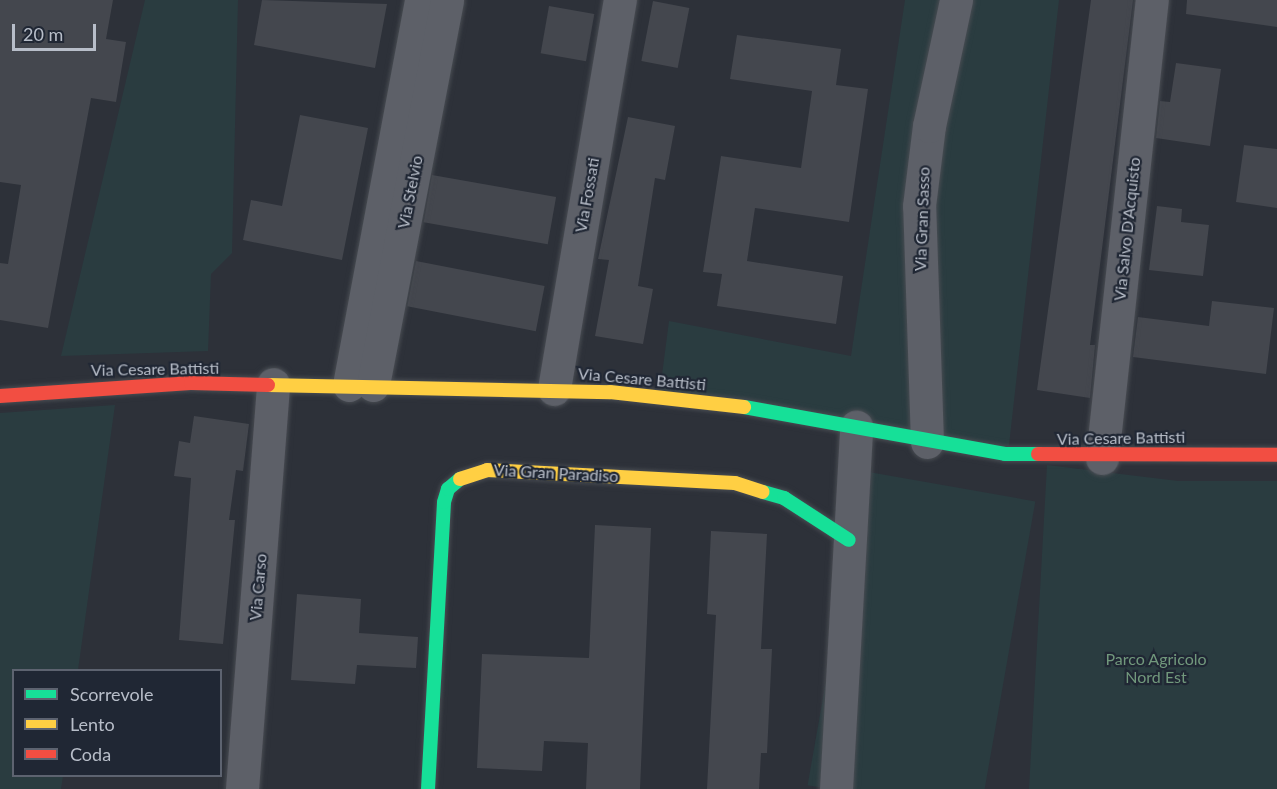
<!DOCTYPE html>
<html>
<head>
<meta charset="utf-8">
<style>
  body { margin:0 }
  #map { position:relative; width:1277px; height:789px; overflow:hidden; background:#2d3139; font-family:Lato,sans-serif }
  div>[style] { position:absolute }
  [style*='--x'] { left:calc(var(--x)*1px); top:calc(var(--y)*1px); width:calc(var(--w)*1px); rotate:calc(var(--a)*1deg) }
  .green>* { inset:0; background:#2a3c40; transform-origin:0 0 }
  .building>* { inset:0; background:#44474e; transform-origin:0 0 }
  .roads { filter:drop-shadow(0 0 2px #484c52) drop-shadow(0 0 2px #484c52) }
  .street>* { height:33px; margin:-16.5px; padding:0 16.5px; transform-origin:16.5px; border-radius:16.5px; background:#5d6068 }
  .fast>* { height:14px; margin:-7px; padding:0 7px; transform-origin:7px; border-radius:7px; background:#16e098 }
  .slow>* { height:14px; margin:-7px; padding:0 7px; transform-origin:7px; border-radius:7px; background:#ffcf43 }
  .jam>* { height:14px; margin:-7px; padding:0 7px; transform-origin:7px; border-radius:7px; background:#f24e42 }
  span { translate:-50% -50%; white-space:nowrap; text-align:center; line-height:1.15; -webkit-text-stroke:4.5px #202734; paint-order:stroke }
  .street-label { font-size:16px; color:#b8bec9 }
  .park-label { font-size:16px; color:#71987c }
  .legend { position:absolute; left:12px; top:669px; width:210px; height:108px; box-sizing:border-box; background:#202734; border:2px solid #5d6370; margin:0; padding:8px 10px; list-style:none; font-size:18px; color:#b8bec9 }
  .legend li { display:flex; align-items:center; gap:12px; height:30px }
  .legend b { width:30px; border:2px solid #5d6370 }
  .scale { position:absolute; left:12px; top:24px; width:84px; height:27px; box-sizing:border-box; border:3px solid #b8bec9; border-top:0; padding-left:8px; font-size:18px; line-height:21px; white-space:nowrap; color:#b8bec9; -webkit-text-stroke:4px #202734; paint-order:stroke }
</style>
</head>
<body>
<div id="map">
  <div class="green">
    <div style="clip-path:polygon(145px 0,238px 0,232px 253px,211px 274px,208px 351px,61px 356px)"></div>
    <div style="clip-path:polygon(905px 0,1059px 0,1008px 454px,659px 398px,669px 321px,851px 356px)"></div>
    <div style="clip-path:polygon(115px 405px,78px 670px,14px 670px,14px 776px,63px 776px,61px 789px,0 789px,0 413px)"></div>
    <div style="clip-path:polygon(1047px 465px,1178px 481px,1277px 481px,1277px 789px,1029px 789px)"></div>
    <div style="left:863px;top:471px;width:175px;height:319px;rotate:10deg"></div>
  </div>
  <div class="building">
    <div style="clip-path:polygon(0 0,113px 0,106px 39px,126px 42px,116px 102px,91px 98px,48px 328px,0 320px,0 263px,8px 264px,21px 185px,0 182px)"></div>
    <div style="clip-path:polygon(262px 0,387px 4px,375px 68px,254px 45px)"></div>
    <div style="clip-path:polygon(1091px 0,1133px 0,1090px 345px,1095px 345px,1090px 398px,1037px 390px)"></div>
    <div style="clip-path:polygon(1187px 0,1277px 0,1277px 27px,1186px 14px)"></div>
    <div style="left:653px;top:1px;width:37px;height:61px;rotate:11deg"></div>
    <div style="left:549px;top:6px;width:46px;height:48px;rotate:10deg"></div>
    <div style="clip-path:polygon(737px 35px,841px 49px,836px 85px,868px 89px,849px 222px,755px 208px,747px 261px,843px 276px,836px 324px,717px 306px,722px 274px,703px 272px,721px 156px,801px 168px,812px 91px,730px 79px)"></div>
    <div style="clip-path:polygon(1176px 63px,1221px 69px,1210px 146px,1156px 138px,1160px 101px,1170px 102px)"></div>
    <div style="clip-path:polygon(300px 115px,368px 128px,342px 260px,243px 240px,251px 200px,282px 206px)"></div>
    <div style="clip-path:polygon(628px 117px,675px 126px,665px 180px,655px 178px,638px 286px,653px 289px,643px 344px,595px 336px,609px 260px,598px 259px)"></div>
    <div style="clip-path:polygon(1244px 145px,1277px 149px,1277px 208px,1236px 202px)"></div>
    <div style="left:432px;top:175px;width:126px;height:48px;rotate:10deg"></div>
    <div style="clip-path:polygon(1157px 206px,1182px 209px,1181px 222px,1209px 225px,1203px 276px,1149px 270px)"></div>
    <div style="left:416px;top:261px;width:131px;height:46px;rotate:11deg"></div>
    <div style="clip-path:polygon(1212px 301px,1274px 308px,1266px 374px,1133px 357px,1138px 317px,1209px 326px)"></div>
    <div style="clip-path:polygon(194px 416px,249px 424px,243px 471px,236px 470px,229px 520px,235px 520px,223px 644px,179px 640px,191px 478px,174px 476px,179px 441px,190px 443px)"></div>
    <div style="clip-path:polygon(595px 525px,651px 528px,640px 789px,586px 789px,588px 743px,544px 741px,542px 771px,477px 768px,482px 654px,589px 658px)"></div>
    <div style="clip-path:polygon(711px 531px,767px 534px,761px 649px,772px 649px,767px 753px,761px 753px,759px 789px,707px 789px,716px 615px,707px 614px)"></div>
    <div style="clip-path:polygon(297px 594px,361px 599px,359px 633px,418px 637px,416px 668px,357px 665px,355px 684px,291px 680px)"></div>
  </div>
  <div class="roads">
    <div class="street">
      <div style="--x:349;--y:385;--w:392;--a:-79.4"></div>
      <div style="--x:373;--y:385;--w:392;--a:-79.1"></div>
      <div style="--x:554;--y:389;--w:395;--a:-80.4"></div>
      <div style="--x:927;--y:442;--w:236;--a:-91.9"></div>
      <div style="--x:919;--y:206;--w:81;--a:-82.9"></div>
      <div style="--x:929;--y:126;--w:129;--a:-77.9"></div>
      <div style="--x:1102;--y:458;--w:461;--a:-83.8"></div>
      <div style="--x:242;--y:789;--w:406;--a:-85.6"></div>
      <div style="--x:836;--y:789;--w:363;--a:-86.8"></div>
    </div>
    <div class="fast">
      <div style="--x:744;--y:407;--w:265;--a:10.2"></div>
      <div style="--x:1005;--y:454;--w:33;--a:0"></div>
      <div style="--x:763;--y:492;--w:22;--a:16"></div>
      <div style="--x:784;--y:498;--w:77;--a:32.9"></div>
      <div style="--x:428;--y:789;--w:287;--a:-86.8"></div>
      <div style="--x:444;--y:502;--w:14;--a:-73"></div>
      <div style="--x:448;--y:489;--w:16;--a:-40"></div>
    </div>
    <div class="slow">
      <div style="--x:268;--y:385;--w:342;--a:1.2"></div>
      <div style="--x:610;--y:392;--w:135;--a:6.4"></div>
      <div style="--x:460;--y:479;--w:28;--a:-18"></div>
      <div style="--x:487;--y:470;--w:248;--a:3"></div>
      <div style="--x:735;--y:483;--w:29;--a:18"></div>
    </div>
    <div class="jam">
      <div style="--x:0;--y:396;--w:191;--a:-3.9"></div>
      <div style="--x:191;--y:383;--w:77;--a:1.5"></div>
      <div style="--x:1038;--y:454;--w:239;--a:0.2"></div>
    </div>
  </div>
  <div class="street-label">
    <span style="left:410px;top:192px;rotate:-79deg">Via Stelvio</span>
    <span style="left:587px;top:195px;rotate:-80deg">Via Fossati</span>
    <span style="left:922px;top:219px;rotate:-88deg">Via Gran Sasso</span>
    <span style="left:1127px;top:229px;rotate:-84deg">Via Salvo D'Acquisto</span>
    <span style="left:155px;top:369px;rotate:-1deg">Via Cesare Battisti</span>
    <span style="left:642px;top:379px;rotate:5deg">Via Cesare Battisti</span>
    <span style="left:1121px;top:438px;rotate:-1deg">Via Cesare Battisti</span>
    <span style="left:556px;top:473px;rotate:3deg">Via Gran Paradiso</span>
    <span style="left:258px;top:587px;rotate:-85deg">Via Carso</span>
  </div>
  <div class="park-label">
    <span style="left:1156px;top:668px">Parco Agricolo<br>Nord Est</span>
  </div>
  <ul class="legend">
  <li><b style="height:8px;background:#16e098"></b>Scorrevole</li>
  <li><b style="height:8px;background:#ffcf43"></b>Lento</li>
  <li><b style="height:8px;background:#f24e42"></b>Coda</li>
  </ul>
  <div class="scale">20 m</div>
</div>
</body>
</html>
